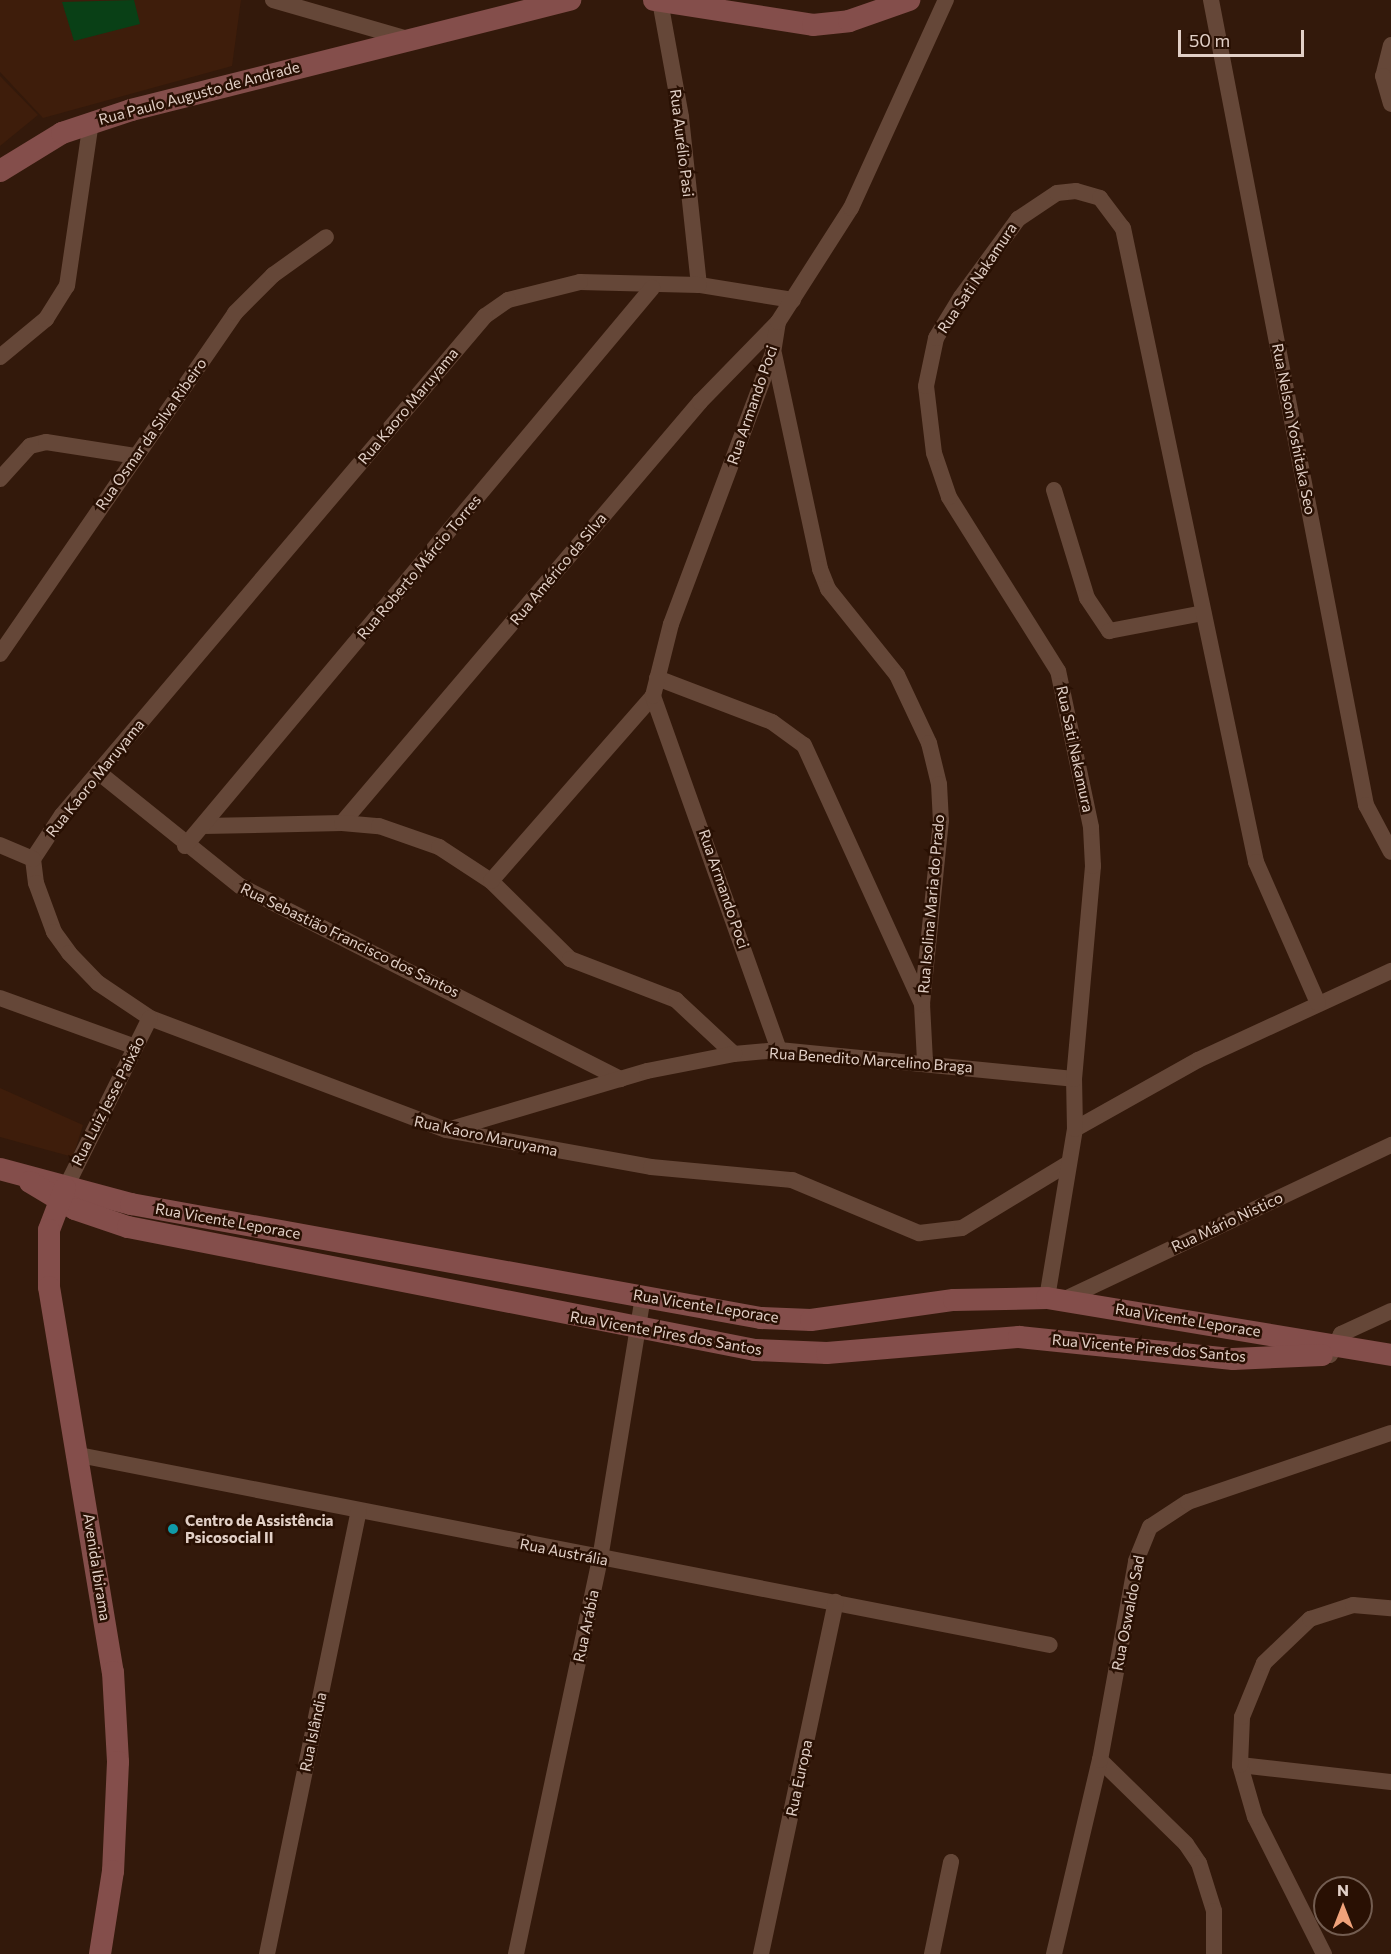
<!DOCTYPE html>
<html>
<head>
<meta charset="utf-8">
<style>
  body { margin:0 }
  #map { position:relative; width:1391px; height:1954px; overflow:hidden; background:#33190b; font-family:Commissioner,sans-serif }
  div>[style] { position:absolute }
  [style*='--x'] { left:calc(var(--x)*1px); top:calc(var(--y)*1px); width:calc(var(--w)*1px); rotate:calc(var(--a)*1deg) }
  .built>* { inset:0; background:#3e1d0b }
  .green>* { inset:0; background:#094016 }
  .street>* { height:16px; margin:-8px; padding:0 8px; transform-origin:8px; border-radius:8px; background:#654738 }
  .secondary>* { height:22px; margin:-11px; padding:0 11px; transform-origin:11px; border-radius:11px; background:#844e4b }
  .dots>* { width:16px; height:16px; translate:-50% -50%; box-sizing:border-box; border:3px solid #291003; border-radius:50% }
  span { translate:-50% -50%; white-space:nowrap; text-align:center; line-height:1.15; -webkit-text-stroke:5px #291003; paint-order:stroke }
  .street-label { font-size:15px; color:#e2d0c7 }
  .poi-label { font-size:15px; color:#e2d0c7; font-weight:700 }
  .left { translate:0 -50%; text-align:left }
  .north { position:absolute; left:1313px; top:1876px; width:60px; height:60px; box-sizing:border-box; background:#291003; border:2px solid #735d51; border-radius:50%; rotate:0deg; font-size:16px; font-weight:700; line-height:24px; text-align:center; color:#e2d0c7 }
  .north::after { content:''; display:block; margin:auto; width:21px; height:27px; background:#f0a27a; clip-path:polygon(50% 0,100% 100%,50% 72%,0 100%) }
  .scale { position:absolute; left:1178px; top:30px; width:126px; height:27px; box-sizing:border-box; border:3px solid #e2d0c7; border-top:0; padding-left:8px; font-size:18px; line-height:21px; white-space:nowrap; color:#e2d0c7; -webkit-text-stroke:4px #291003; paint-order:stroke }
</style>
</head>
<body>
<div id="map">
  <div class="built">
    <div style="clip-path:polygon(0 0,241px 0,232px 66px,43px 118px,0 72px)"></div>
    <div style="clip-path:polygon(0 76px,38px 115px,0 146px)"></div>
    <div style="clip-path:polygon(0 1088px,83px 1125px,73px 1157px,0 1137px)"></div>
  </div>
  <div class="green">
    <div style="clip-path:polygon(134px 0,140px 24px,74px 41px,62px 2px)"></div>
  </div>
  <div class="street">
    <div style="--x:273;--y:0;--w:141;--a:16.1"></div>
    <div style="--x:1211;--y:0;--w:820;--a:79.1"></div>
    <div style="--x:1366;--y:805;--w:53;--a:62"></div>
    <div style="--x:660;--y:1;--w:118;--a:79.7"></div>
    <div style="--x:681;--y:117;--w:169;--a:83.9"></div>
    <div style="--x:1391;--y:45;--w:32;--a:104"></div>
    <div style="--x:1383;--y:76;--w:29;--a:74"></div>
    <div style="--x:793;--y:300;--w:95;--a:-170.9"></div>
    <div style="--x:699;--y:285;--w:119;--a:-178.6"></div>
    <div style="--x:580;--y:282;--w:74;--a:166"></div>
    <div style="--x:508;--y:300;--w:28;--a:145"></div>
    <div style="--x:485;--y:316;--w:654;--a:130.29"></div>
    <div style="--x:62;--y:815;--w:53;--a:123.4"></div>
    <div style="--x:33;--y:859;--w:24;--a:83"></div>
    <div style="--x:36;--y:883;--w:52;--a:69.8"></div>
    <div style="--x:54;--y:932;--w:26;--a:54"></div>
    <div style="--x:69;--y:953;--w:42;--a:46"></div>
    <div style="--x:98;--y:983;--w:63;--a:33.9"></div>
    <div style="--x:150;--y:1018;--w:316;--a:20.7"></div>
    <div style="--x:446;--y:1130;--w:208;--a:10.2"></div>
    <div style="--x:651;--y:1167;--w:142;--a:5.3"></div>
    <div style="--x:792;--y:1180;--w:138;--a:22.7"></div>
    <div style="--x:919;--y:1233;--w:43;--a:-6.6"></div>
    <div style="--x:962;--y:1228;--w:125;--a:-31.3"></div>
    <div style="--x:774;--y:354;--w:220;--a:77.9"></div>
    <div style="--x:820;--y:569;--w:22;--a:68"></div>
    <div style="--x:828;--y:589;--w:110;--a:51.3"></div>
    <div style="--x:897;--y:675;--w:75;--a:64.8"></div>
    <div style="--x:929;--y:743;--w:42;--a:76.3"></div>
    <div style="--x:939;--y:784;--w:36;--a:87"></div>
    <div style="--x:941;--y:820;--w:185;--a:95.9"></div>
    <div style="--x:922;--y:1004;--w:57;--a:87"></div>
    <div style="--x:0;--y:357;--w:60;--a:-39.6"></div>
    <div style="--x:46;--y:319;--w:39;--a:-58"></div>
    <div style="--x:67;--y:286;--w:166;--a:-81.7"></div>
    <div style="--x:0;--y:479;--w:45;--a:-47.7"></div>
    <div style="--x:30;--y:446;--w:16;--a:-14"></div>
    <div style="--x:46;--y:442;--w:90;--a:8.9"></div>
    <div style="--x:1054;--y:490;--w:113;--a:73"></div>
    <div style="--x:1087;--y:598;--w:40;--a:56"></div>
    <div style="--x:1109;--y:631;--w:96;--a:-10.8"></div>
    <div style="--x:0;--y:654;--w:414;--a:-55.4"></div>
    <div style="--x:235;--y:313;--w:54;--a:-45"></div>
    <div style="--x:273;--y:275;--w:65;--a:-35.6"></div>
    <div style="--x:657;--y:678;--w:123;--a:20.9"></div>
    <div style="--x:772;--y:722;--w:39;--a:36"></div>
    <div style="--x:804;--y:745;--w:285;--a:65.5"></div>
    <div style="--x:98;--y:772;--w:182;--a:38.8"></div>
    <div style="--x:240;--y:886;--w:427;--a:26.9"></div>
    <div style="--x:342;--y:823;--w:553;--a:-49.62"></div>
    <div style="--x:700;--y:402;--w:112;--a:-45.7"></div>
    <div style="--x:203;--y:826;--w:139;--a:-1.2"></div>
    <div style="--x:342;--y:823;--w:37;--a:5"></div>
    <div style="--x:379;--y:826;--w:64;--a:19.3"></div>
    <div style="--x:439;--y:847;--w:62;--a:33.2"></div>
    <div style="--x:491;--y:881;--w:111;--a:44.6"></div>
    <div style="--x:570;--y:959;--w:114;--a:21.1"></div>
    <div style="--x:676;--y:1000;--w:79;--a:43"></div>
    <div style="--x:734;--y:1054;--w:45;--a:-5.1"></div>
    <div style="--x:779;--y:1050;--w:296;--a:5.6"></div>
    <div style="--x:0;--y:845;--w:36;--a:23"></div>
    <div style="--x:185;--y:846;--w:728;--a:-50.07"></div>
    <div style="--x:491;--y:881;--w:246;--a:-48.8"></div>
    <div style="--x:0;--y:998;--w:144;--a:19.9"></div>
    <div style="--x:779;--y:1050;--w:376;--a:-109.6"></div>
    <div style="--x:653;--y:696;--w:74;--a:-76"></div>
    <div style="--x:671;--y:624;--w:290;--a:-69.4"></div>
    <div style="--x:773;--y:353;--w:31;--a:-81"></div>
    <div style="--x:778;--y:322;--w:135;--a:-57.4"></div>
    <div style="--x:851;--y:208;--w:229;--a:-65.5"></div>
    <div style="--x:451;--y:1129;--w:204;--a:-16.5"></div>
    <div style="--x:647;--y:1071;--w:89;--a:-11.1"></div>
    <div style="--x:1075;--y:1129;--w:141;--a:-29.3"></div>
    <div style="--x:1198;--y:1060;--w:213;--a:-24.8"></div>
    <div style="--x:67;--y:1185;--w:186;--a:-63.6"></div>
    <div style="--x:1047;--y:1298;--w:171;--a:-80.6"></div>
    <div style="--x:1075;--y:1129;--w:50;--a:-91.1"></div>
    <div style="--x:1074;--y:1079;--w:214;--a:-84.9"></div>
    <div style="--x:1093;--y:866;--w:39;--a:-93"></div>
    <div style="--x:1091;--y:827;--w:159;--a:-101.9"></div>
    <div style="--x:1058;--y:671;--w:205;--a:-122.1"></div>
    <div style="--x:949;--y:497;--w:46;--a:-108.8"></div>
    <div style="--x:934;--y:453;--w:67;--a:-96.8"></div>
    <div style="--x:926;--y:386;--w:49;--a:-78.2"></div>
    <div style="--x:936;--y:338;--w:48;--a:-58.6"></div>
    <div style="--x:961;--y:297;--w:97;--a:-53.8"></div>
    <div style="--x:1018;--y:219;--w:47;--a:-33.7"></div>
    <div style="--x:1057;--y:193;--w:19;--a:-6"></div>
    <div style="--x:1076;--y:191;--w:25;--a:16"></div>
    <div style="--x:1100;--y:198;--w:38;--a:53"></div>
    <div style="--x:1123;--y:228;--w:648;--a:78.15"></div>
    <div style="--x:1256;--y:862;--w:154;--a:66.3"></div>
    <div style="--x:1063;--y:1300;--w:363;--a:-25.3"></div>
    <div style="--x:1330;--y:1355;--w:24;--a:-62"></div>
    <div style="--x:1341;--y:1334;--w:55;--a:-24.7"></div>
    <div style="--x:79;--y:1455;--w:989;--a:11.07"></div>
    <div style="--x:1100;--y:1760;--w:120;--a:44.3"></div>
    <div style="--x:1186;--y:1844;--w:23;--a:56"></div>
    <div style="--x:1199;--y:1863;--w:50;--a:72.6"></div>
    <div style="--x:1214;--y:1911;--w:43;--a:90"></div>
    <div style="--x:1240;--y:1765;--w:152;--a:6.4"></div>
    <div style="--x:267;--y:1954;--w:453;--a:-78.3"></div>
    <div style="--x:516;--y:1954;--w:404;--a:-78"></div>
    <div style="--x:600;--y:1559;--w:266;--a:-80.7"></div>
    <div style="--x:761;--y:1954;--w:360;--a:-78"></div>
    <div style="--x:932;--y:1954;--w:94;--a:-78.3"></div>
    <div style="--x:1054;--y:1954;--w:199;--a:-76.7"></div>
    <div style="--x:1100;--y:1760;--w:202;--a:-79.7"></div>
    <div style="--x:1136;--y:1561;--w:37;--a:-68"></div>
    <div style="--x:1150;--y:1527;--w:45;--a:-33.3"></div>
    <div style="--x:1188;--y:1502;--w:214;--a:-18.8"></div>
    <div style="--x:1324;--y:1954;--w:153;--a:-116.7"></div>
    <div style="--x:1255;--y:1817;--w:54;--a:-106.1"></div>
    <div style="--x:1240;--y:1765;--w:48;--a:-87.6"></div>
    <div style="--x:1242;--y:1717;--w:58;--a:-67.8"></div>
    <div style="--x:1264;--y:1663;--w:64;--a:-43.7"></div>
    <div style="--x:1310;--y:1619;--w:45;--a:-18"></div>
    <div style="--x:1353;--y:1605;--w:38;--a:5"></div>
  </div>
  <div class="secondary">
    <div style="--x:654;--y:0;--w:161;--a:8.9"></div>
    <div style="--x:813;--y:25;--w:36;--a:-6"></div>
    <div style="--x:849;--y:21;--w:64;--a:-19.3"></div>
    <div style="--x:0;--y:171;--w:73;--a:-31.5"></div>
    <div style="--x:62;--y:133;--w:73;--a:-18.4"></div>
    <div style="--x:131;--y:110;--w:453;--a:-14.1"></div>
    <div style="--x:0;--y:1169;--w:136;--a:15"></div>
    <div style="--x:131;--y:1204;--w:640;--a:10.26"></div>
    <div style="--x:761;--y:1318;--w:50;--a:2.3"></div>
    <div style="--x:811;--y:1320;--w:144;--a:-8"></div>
    <div style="--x:954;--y:1300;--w:93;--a:-1.2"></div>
    <div style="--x:1047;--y:1298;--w:349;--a:9.4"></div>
    <div style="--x:30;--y:1182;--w:52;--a:31"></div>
    <div style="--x:75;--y:1209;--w:56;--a:18.8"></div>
    <div style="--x:128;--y:1227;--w:639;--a:11.1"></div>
    <div style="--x:755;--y:1350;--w:72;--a:2.4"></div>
    <div style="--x:827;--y:1353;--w:193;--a:-4.8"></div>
    <div style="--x:1019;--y:1337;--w:215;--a:5.9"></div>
    <div style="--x:1233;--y:1359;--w:89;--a:-2.6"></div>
    <div style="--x:65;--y:1188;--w:45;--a:110.9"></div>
    <div style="--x:49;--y:1230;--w:57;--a:90"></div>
    <div style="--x:49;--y:1287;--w:390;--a:80.6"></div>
    <div style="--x:113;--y:1672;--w:90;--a:86.8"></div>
    <div style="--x:118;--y:1762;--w:109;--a:92.6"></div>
    <div style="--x:113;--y:1871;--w:84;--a:98.9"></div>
  </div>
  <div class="dots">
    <div style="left:173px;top:1529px;background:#0f9aa8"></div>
  </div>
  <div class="street-label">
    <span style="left:199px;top:93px;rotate:-15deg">Rua Paulo Augusto de Andrade</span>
    <span style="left:682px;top:143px;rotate:83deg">Rua Aurélio Pasi</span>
    <span style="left:977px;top:278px;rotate:-56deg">Rua Sati Nakamura</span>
    <span style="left:752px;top:405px;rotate:-71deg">Rua Armando Poci</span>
    <span style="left:408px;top:406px;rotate:-50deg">Rua Kaoro Maruyama</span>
    <span style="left:1294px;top:429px;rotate:79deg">Rua Nelson Yoshitaka Seo</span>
    <span style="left:151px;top:434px;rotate:-55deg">Rua Osmar da Silva Ribeiro</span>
    <span style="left:419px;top:567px;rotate:-50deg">Rua Roberto Márcio Torres</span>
    <span style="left:558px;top:569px;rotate:-50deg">Rua Américo da Silva</span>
    <span style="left:1075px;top:749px;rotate:78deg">Rua Sati Nakamura</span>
    <span style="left:95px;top:778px;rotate:-51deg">Rua Kaoro Maruyama</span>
    <span style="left:724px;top:889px;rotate:71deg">Rua Armando Poci</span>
    <span style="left:931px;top:904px;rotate:-85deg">Rua Isolina Maria do Prado</span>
    <span style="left:350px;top:940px;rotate:26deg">Rua Sebastião Francisco dos Santos</span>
    <span style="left:871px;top:1060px;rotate:4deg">Rua Benedito Marcelino Braga</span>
    <span style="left:108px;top:1101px;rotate:-63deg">Rua Luiz Jesse Paixão</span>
    <span style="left:486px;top:1136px;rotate:12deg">Rua Kaoro Maruyama</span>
    <span style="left:228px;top:1221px;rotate:10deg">Rua Vicente Leporace</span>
    <span style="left:1227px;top:1222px;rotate:-25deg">Rua Mário Nistico</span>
    <span style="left:706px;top:1306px;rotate:9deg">Rua Vicente Leporace</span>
    <span style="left:1188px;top:1320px;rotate:9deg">Rua Vicente Leporace</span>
    <span style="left:666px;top:1333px;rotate:10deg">Rua Vicente Pires dos Santos</span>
    <span style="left:1149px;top:1348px;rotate:5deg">Rua Vicente Pires dos Santos</span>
    <span style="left:564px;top:1552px;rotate:11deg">Rua Austrália</span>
    <span style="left:97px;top:1567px;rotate:81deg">Avenida Ibirama</span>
    <span style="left:1128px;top:1613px;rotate:-79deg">Rua Oswaldo Sad</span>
    <span style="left:586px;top:1626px;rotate:-78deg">Rua Arábia</span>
    <span style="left:313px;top:1732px;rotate:-78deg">Rua Islândia</span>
    <span style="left:799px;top:1778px;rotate:-78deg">Rua Europa</span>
  </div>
  <div class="poi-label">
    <span class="left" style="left:185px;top:1529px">Centro de Assistência<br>Psicosocial II</span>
  </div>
  <div class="north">N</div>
  <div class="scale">50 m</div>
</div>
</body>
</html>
